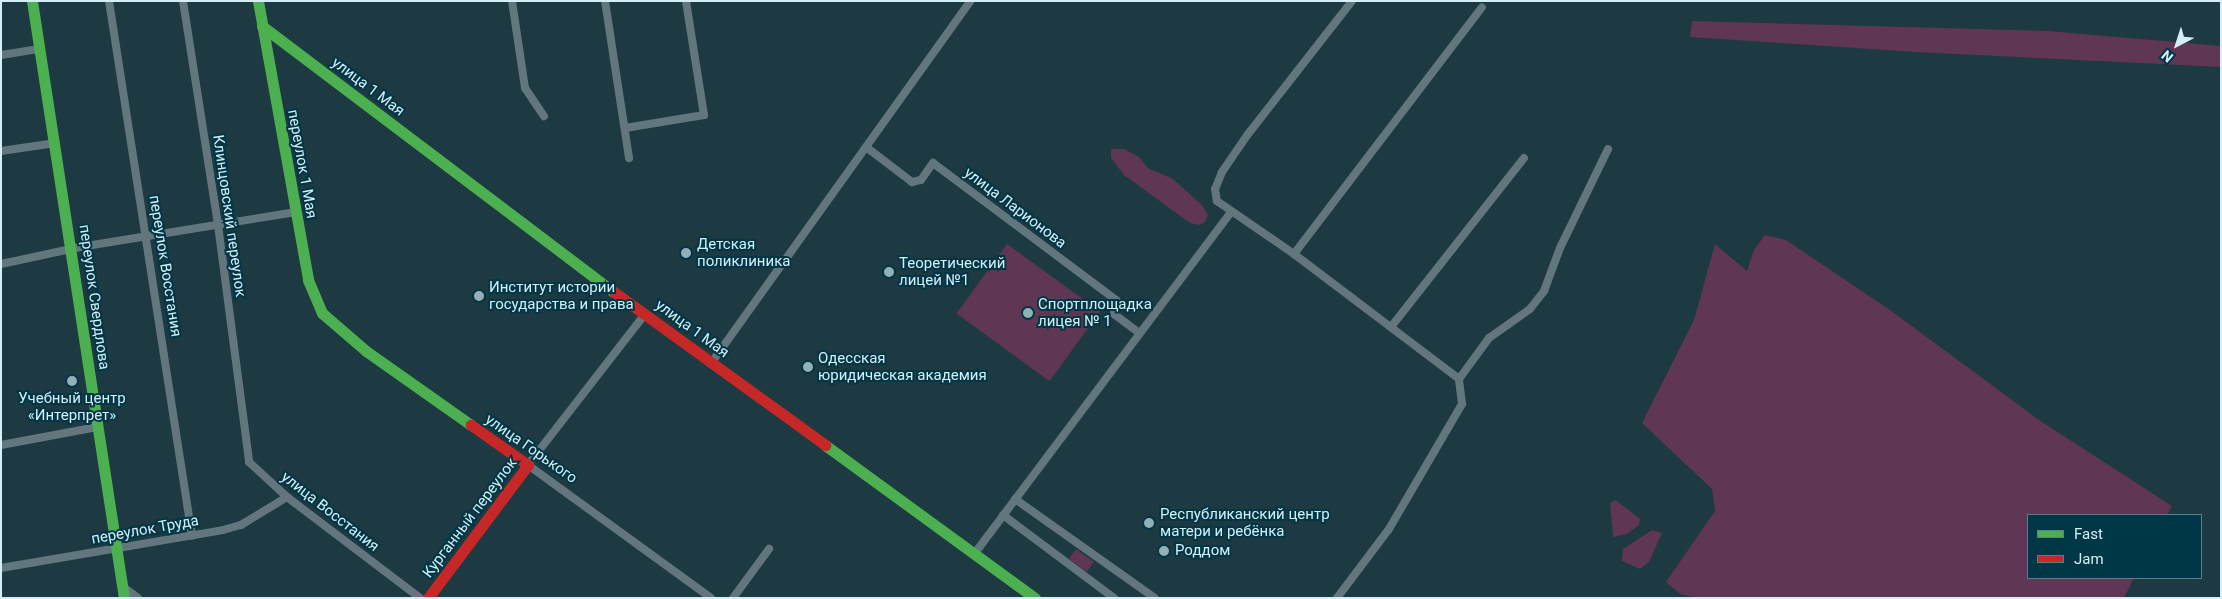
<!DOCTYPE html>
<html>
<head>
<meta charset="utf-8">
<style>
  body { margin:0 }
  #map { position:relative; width:2222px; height:599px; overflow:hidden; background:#1d3942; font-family:Roboto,sans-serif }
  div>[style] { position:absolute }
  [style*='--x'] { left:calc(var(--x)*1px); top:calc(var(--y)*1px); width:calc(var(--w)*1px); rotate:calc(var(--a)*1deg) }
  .green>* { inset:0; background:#5f3654; transform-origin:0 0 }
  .street>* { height:8px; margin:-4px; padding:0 4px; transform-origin:4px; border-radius:4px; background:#64767d }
  .fast>* { height:11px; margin:-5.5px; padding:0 5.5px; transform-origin:5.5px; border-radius:5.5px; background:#4caf50 }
  .jam>* { height:11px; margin:-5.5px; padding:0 5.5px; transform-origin:5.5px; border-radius:5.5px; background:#c62828 }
  .dots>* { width:14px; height:14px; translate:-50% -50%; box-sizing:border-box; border:2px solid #003746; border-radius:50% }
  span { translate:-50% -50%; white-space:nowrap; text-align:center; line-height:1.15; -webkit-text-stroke:4px #003746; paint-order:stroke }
  .street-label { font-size:15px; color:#d5eef7 }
  .poi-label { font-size:15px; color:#d5eef7 }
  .left { translate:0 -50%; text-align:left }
  .frame { position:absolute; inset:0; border:2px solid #d5eef7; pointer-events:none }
  .legend { position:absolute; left:2027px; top:514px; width:175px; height:65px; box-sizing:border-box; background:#003746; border:1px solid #55808d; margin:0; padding:6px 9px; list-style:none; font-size:15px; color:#d5eef7 }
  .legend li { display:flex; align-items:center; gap:10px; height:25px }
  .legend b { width:25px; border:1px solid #55808d }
  .north { position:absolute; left:2152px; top:20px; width:50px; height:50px; -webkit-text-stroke:4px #003746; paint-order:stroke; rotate:220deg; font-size:14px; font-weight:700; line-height:20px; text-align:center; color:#d5eef7 }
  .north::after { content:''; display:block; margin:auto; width:18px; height:22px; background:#d5eef7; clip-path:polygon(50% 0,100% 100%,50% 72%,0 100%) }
</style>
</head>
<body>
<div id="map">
  <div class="green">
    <div style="clip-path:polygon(1692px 21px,2048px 31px,2221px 46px,2221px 67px,1915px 52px,1690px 37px)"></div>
    <div style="clip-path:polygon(1111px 149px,1124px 149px,1139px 157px,1148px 168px,1173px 179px,1202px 205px,1208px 215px,1205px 222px,1200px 225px,1190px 223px,1124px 175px,1111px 158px)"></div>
    <div style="clip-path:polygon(1765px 235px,1786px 240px,1890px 310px,2039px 420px,2172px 506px,2167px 515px,2028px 515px,2028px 578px,2134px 578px,2124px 598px,1697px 598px,1680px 594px,1666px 582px,1715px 511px,1712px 489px,1642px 423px,1694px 320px,1715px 244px,1747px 271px,1754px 250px)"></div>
    <div style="left:1007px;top:244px;width:115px;height:86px;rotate:36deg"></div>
    <div style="clip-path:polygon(1616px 500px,1640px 519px,1639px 525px,1627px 534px,1613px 537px,1610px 503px)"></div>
    <div style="clip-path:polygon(1652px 530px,1662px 533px,1649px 562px,1640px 569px,1622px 561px,1623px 549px)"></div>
    <div style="left:1076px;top:549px;width:22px;height:12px;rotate:36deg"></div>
  </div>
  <div class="street">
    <div style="--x:109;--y:1;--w:541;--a:81.18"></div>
    <div style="--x:183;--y:1;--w:227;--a:81.1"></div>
    <div style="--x:218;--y:225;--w:239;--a:82.5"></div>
    <div style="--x:249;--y:462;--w:52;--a:42.6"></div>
    <div style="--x:287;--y:497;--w:167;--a:37.2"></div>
    <div style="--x:512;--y:1;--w:88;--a:81.5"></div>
    <div style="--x:525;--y:88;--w:34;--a:56"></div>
    <div style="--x:605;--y:1;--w:159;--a:81.3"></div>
    <div style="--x:1352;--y:1;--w:169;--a:128"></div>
    <div style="--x:1248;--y:134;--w:46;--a:124.4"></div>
    <div style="--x:1222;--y:172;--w:18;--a:112"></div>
    <div style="--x:1215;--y:189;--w:12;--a:81"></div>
    <div style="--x:1217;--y:201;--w:93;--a:34.5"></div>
    <div style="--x:1294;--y:254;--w:207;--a:37.1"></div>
    <div style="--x:1;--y:55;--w:39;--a:-9"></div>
    <div style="--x:625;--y:128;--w:80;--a:-9.3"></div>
    <div style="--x:704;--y:115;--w:115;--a:-99"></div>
    <div style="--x:866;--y:147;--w:58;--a:37.3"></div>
    <div style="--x:912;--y:182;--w:9;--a:-13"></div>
    <div style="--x:921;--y:180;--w:21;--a:-55"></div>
    <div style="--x:933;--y:163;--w:229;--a:36.8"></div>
    <div style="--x:1116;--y:300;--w:14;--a:98"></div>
    <div style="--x:1114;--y:314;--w:31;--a:37"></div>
    <div style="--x:1;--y:151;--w:55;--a:-8.4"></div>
    <div style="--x:1294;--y:254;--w:310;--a:-52.7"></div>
    <div style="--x:1;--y:264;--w:81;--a:-12.1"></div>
    <div style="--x:80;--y:247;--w:219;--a:-9.2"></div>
    <div style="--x:645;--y:314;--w:191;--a:127.8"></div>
    <div style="--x:528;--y:465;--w:226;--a:36"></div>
    <div style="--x:1391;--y:327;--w:215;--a:-51.8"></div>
    <div style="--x:712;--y:362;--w:444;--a:-54.4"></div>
    <div style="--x:1;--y:445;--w:98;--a:-10.6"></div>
    <div style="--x:1015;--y:499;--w:171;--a:35.3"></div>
    <div style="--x:1003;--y:515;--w:139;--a:36.8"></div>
    <div style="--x:975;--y:553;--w:426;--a:-53.1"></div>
    <div style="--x:1;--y:568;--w:225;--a:-9.7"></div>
    <div style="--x:223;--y:530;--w:19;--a:-16"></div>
    <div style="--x:241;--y:525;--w:54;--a:-31.3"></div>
    <div style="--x:122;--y:586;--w:20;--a:37"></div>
    <div style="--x:733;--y:598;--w:61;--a:-53.7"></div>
    <div style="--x:1337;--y:598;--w:86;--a:-53"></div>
    <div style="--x:1389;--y:529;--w:145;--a:-59.7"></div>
    <div style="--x:1462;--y:404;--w:25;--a:-97"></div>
    <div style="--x:1459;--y:379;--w:51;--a:-53.8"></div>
    <div style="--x:1489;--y:338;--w:50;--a:-35.3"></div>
    <div style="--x:1530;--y:309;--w:23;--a:-52"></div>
    <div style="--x:1544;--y:291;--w:46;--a:-69.6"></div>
    <div style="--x:1560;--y:248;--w:110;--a:-64.1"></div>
  </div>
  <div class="fast">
    <div style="--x:32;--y:1;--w:604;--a:81.24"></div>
    <div style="--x:258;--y:1;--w:283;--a:79.8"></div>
    <div style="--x:308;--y:280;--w:36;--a:67"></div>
    <div style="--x:322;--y:313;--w:58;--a:40.8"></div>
    <div style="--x:366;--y:351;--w:128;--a:35.2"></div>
    <div style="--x:262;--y:26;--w:441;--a:37.1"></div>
    <div style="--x:825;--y:445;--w:260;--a:36.1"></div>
  </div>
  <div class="jam">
    <div style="--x:614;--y:292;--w:261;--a:35.9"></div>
    <div style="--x:428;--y:598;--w:166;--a:-53.1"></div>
    <div style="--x:528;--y:465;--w:70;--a:-144.9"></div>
  </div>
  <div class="dots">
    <div style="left:686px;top:253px;background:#95afb8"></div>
    <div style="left:889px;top:272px;background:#95afb8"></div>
    <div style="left:479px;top:296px;background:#95afb8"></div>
    <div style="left:1028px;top:313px;background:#95afb8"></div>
    <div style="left:808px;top:367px;background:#95afb8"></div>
    <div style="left:72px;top:381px;background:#95afb8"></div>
    <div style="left:1149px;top:523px;background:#95afb8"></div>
    <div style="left:1164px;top:551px;background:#95afb8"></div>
  </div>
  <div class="street-label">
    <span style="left:368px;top:87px;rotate:37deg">улица 1 Мая</span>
    <span style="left:302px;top:164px;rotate:80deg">переулок 1 Мая</span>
    <span style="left:1015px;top:208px;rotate:37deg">улица Ларионова</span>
    <span style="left:229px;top:216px;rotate:82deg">Клинцовский переулок</span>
    <span style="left:165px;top:266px;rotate:81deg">переулок Восстания</span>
    <span style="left:94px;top:297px;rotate:82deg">переулок Свердлова</span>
    <span style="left:692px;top:329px;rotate:36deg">улица 1 Мая</span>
    <span style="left:531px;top:449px;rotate:35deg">улица Горького</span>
    <span style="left:330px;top:512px;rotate:38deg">улица Восстания</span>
    <span style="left:470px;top:518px;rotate:-53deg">Курганный переулок</span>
    <span style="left:145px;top:530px;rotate:-10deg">переулок Труда</span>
  </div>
  <div class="poi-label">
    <span class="left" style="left:697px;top:253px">Детская<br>поликлиника</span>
    <span class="left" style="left:899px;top:272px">Теоретический<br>лицей №1</span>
    <span class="left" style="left:489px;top:296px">Институт истории<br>государства и права</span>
    <span class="left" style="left:1038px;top:313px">Спортплощадка<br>лицея № 1</span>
    <span class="left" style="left:818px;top:367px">Одесская<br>юридическая академия</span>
    <span style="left:72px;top:407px">Учебный центр<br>«Интерпрет»</span>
    <span class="left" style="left:1160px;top:523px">Республиканский центр<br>матери и ребёнка</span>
    <span class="left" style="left:1175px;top:551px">Роддом</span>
  </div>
  <div class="frame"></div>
  <ul class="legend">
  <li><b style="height:6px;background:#4caf50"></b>Fast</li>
  <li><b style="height:6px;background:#c62828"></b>Jam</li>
  </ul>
  <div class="north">N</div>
</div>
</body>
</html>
